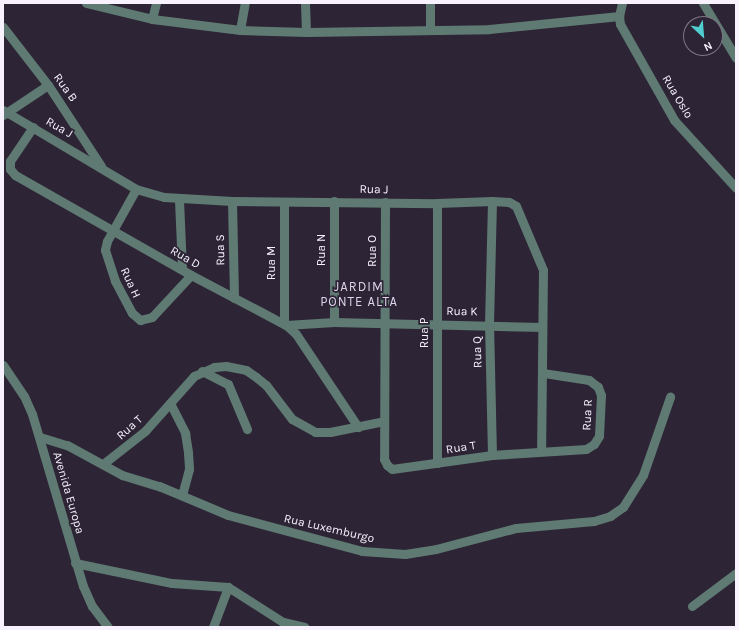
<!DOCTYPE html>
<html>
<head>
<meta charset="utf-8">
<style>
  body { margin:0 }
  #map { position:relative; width:739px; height:630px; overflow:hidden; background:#2d2536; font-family:Karla,sans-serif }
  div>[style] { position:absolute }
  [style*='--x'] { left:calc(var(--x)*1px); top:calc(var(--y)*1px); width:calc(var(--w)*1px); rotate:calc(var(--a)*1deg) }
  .minor>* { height:9px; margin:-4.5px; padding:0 4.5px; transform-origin:4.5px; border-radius:4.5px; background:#5f7a72 }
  span { translate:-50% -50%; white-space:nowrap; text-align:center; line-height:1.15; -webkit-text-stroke:3.5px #2d2536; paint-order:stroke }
  .street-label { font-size:12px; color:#f7f2fe }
  .neighbourhood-label { font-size:13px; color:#ded4eb; letter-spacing:1px }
  .frame { position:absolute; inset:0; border:4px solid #f7f2fe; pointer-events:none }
  .north { position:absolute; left:683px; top:16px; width:40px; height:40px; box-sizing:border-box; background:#2d2536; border:1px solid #7e7786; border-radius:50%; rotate:154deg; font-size:11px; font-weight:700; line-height:16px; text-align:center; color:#f7f2fe }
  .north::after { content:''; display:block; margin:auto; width:14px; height:18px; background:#52cdcf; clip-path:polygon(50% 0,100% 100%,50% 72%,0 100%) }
</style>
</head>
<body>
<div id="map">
  <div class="minor">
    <div style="--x:86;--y:3;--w:68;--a:13.6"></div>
    <div style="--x:152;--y:19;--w:89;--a:7.1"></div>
    <div style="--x:240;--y:30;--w:66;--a:1.7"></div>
    <div style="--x:306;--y:32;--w:183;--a:-0.9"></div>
    <div style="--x:489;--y:29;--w:131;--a:-5.7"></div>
    <div style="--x:305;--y:3;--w:29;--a:88"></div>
    <div style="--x:430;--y:3;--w:27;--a:90"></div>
    <div style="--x:622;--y:3;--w:13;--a:103"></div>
    <div style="--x:619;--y:16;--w:8;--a:83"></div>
    <div style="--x:620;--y:24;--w:110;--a:60.6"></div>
    <div style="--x:674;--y:120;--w:92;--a:47.6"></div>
    <div style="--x:703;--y:3;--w:64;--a:59"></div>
    <div style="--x:152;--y:19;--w:16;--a:-76"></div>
    <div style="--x:3;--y:27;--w:73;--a:52.2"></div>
    <div style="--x:48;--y:85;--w:97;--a:56.8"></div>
    <div style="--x:240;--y:30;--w:27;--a:-80"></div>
    <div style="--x:3;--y:110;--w:155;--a:30.7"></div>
    <div style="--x:136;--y:189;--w:29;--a:16"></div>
    <div style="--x:164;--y:197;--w:68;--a:3.4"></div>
    <div style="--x:232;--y:201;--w:205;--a:0.6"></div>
    <div style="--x:437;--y:203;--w:55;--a:-2.1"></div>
    <div style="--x:492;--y:201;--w:17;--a:3"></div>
    <div style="--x:509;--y:202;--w:8;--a:30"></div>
    <div style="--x:516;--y:206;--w:69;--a:67.1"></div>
    <div style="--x:543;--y:270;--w:180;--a:90.6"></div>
    <div style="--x:3;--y:115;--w:54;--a:-33.7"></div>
    <div style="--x:33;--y:127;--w:41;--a:124.1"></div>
    <div style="--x:10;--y:161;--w:8;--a:90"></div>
    <div style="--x:10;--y:169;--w:8;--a:50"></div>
    <div style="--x:15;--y:175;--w:202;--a:29.6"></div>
    <div style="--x:191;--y:275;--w:107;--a:27.8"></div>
    <div style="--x:286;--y:325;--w:13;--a:42"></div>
    <div style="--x:296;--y:334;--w:112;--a:56.3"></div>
    <div style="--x:136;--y:189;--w:60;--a:119.1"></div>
    <div style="--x:107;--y:241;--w:9;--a:103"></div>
    <div style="--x:105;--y:250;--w:33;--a:72"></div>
    <div style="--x:115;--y:281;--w:36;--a:62"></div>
    <div style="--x:132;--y:313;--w:11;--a:41"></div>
    <div style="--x:140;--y:320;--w:12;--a:-14"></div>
    <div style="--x:152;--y:317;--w:57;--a:-47.1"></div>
    <div style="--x:179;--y:200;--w:68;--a:87.5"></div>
    <div style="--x:232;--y:201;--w:97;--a:88.8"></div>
    <div style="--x:284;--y:202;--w:122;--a:90"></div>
    <div style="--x:385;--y:202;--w:257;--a:90.2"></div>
    <div style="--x:384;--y:459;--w:7;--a:63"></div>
    <div style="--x:387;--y:465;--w:6;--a:39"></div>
    <div style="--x:392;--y:469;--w:101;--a:-8"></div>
    <div style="--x:492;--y:455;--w:94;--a:-3.7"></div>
    <div style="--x:586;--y:449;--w:9;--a:-32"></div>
    <div style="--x:594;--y:444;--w:9;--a:-58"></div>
    <div style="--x:599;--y:436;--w:41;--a:-87.2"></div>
    <div style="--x:601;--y:395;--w:9;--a:-111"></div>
    <div style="--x:598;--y:387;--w:11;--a:-142"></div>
    <div style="--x:589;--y:380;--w:47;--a:-171.3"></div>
    <div style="--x:437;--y:203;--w:260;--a:90"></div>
    <div style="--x:334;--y:322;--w:121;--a:-90"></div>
    <div style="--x:286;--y:325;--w:48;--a:-3.6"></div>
    <div style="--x:334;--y:322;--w:208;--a:1.4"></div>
    <div style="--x:3;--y:365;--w:37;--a:56"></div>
    <div style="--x:24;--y:396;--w:20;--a:66"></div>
    <div style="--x:32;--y:414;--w:179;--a:73.5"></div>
    <div style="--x:83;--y:586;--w:22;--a:66"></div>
    <div style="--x:92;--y:606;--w:26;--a:53"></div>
    <div style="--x:202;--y:371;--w:29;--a:27"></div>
    <div style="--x:228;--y:384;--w:49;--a:67.1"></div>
    <div style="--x:170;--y:403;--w:34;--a:63"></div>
    <div style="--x:185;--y:433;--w:20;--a:81"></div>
    <div style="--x:188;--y:453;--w:16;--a:86"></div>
    <div style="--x:189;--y:469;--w:27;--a:105"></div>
    <div style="--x:40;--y:437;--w:28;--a:17"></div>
    <div style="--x:67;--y:445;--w:63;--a:28.6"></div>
    <div style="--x:122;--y:475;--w:39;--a:17"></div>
    <div style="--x:159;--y:486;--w:75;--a:22.8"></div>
    <div style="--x:228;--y:515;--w:139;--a:15"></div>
    <div style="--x:362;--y:551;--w:43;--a:4"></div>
    <div style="--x:405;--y:554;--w:31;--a:-9"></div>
    <div style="--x:436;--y:549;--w:83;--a:-14.7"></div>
    <div style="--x:516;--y:528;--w:78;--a:-5.1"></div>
    <div style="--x:594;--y:521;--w:17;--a:-17"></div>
    <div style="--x:610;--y:516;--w:16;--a:-35"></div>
    <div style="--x:623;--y:507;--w:38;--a:-58"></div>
    <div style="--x:643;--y:475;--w:83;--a:-70.9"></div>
    <div style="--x:492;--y:455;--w:131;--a:-91.3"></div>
    <div style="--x:489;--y:324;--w:123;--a:-88.6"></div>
    <div style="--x:103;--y:464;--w:53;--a:-38.2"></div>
    <div style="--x:145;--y:431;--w:74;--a:-48.3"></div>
    <div style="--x:194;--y:376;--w:22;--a:-24"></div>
    <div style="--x:214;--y:367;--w:12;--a:-5"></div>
    <div style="--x:226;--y:366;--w:20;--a:11"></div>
    <div style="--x:246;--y:370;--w:12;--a:35"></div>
    <div style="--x:256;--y:377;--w:13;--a:39"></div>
    <div style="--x:266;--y:385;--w:43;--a:52.6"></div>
    <div style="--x:292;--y:419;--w:26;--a:29"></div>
    <div style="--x:315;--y:432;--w:15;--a:0"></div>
    <div style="--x:330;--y:432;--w:55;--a:-11.5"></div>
    <div style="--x:75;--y:563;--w:99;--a:11.7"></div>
    <div style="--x:172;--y:583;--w:56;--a:4.1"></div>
    <div style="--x:228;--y:587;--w:65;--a:32.5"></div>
    <div style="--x:283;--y:622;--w:22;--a:13"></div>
    <div style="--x:692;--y:606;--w:55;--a:-36.9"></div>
    <div style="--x:213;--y:627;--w:43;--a:-69.4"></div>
  </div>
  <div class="street-label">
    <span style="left:65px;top:88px;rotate:54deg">Rua B</span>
    <span style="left:677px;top:97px;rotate:59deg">Rua Oslo</span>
    <span style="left:59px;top:128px;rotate:30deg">Rua J</span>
    <span style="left:374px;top:190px;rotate:1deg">Rua J</span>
    <span style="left:221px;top:250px;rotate:-91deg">Rua S</span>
    <span style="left:322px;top:250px;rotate:-90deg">Rua N</span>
    <span style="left:373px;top:251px;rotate:-90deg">Rua O</span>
    <span style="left:185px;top:258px;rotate:30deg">Rua D</span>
    <span style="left:272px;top:263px;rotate:-90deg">Rua M</span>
    <span style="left:130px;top:283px;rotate:65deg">Rua H</span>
    <span style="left:462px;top:312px;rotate:1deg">Rua K</span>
    <span style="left:425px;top:333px;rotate:-90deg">Rua P</span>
    <span style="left:478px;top:352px;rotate:-91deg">Rua Q</span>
    <span style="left:588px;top:415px;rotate:-87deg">Rua R</span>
    <span style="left:130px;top:428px;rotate:-42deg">Rua T</span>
    <span style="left:461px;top:448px;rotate:-9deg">Rua T</span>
    <span style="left:68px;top:493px;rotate:74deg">Avenida Europa</span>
    <span style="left:329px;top:529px;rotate:13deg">Rua Luxemburgo</span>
  </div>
  <div class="neighbourhood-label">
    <span style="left:359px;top:295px">JARDIM<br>PONTE ALTA</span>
  </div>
  <div class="frame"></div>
  <div class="north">N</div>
</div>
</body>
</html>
